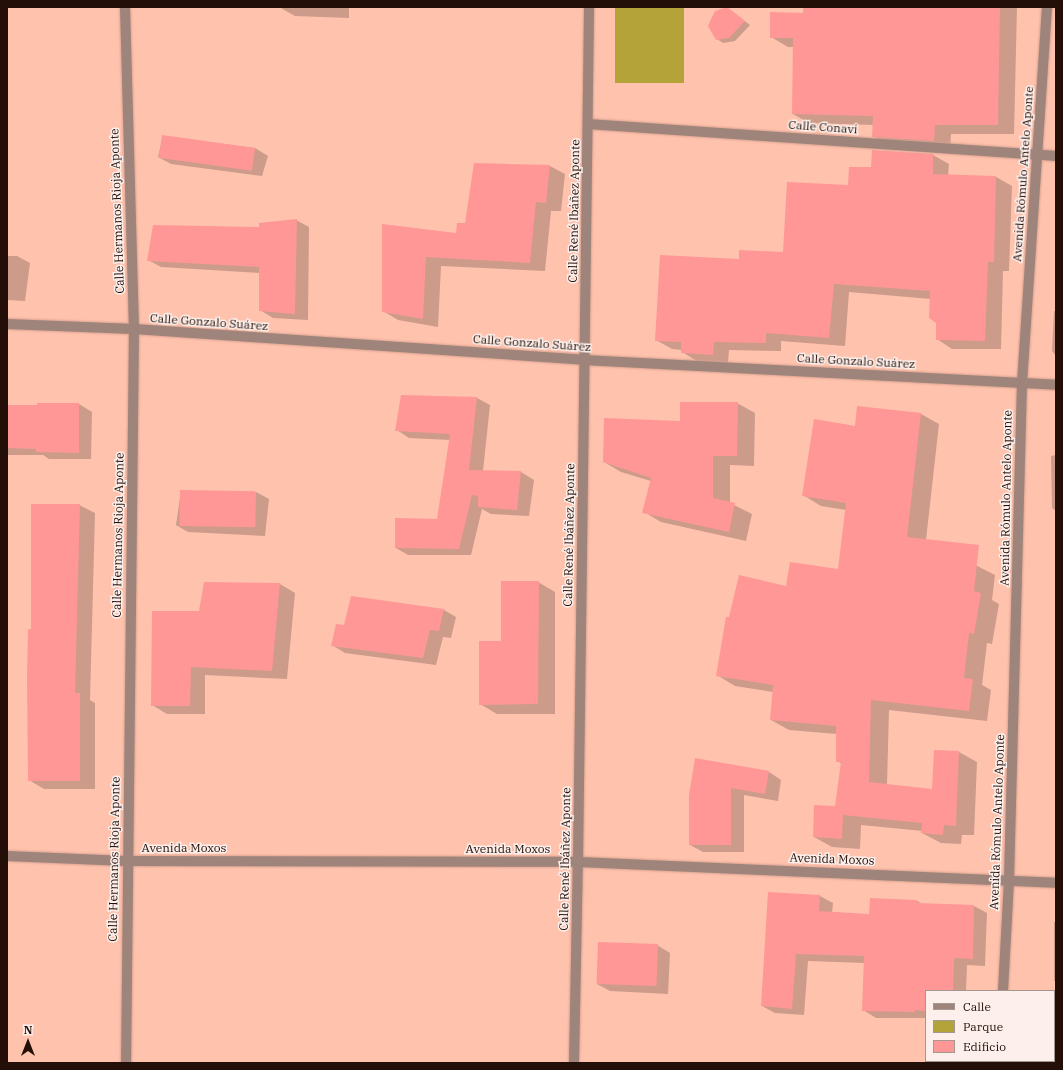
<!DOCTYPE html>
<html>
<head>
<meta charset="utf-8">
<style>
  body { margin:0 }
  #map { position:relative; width:1063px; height:1070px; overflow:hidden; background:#ffc2ad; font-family:"IBM Plex Serif",serif }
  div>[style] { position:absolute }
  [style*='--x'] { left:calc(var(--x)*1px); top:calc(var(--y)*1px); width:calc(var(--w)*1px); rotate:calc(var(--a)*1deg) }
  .green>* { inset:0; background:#b4a339; transform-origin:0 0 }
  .shadow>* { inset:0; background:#0003; transform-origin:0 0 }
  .building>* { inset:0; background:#ff9797; transform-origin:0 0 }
  .roads { filter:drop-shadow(0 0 1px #d7a28f) drop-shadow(0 0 1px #d7a28f) }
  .street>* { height:10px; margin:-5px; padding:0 5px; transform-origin:5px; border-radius:5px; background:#9e847b }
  span { translate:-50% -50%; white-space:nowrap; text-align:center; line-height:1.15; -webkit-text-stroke:3px #fdf0ec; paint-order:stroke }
  .street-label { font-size:12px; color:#230f07 }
  .frame { position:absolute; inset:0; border:8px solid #230f07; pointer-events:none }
  .legend { position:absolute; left:925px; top:990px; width:130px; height:72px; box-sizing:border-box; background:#fdf0ec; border:1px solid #a69690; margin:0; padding:5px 7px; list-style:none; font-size:12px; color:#230f07 }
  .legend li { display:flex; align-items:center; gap:8px; height:20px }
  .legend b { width:20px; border:1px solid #a69690 }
  .north { position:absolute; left:8px; top:1022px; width:40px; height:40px; -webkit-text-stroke:3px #fdf0ec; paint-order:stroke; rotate:0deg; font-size:11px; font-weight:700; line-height:16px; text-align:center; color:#230f07 }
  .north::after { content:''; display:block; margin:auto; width:14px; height:18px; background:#230f07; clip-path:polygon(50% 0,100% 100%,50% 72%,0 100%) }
</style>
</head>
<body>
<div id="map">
  <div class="green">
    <div style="left:615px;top:7px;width:69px;height:76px"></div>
  </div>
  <div class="shadow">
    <div style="clip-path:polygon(279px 7px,349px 7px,349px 18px,295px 16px)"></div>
    <div style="clip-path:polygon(804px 7px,1017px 7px,1014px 134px,951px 134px,950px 150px,890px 146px,873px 136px,874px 125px,809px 123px,793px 114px,794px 47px,788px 47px,771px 37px,804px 14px)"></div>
    <div style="clip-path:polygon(733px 12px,750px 25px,735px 41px,723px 43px,717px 39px)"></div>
    <div style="clip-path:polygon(163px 136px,255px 148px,268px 156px,262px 176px,171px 164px,158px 157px)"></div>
    <div style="clip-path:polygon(873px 151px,933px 155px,949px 164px,948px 176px,996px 177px,1012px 186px,1009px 271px,1003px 271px,1001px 349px,952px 349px,937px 339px,937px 322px,931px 299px,849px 292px,845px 346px,781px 341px,781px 351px,729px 350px,728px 363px,697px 361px,682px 352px,682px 350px,672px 349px,656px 340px,740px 260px,784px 253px,849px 186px,872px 168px)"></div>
    <div style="clip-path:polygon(475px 164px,550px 166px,565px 174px,561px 211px,551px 211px,545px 271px,441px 266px,438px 327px,398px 320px,383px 311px,383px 225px,457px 234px,466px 224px)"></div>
    <div style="clip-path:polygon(296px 220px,309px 227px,308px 320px,273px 318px,260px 310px,260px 273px,161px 267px,148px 260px,260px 228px)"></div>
    <div style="clip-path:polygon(7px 256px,17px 256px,30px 263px,25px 301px,7px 300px)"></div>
    <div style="clip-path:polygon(1054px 311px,1056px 311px,1056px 356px,1052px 351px)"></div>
    <div style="clip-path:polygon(477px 398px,490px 405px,483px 471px,521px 472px,534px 480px,529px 516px,491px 514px,482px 509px,471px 555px,408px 555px,396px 548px,438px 520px,450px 440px,409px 438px,397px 430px)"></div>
    <div style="clip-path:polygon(737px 403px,755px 413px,754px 466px,730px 465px,730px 503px,752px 514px,746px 541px,661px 522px,644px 512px,651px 481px,621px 472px,604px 462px,681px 422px)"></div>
    <div style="clip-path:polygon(79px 404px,92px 412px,91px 459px,49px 459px,43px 455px,7px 455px,7px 406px)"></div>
    <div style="clip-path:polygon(858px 407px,921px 414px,939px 424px,926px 540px,995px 575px,992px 600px,999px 604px,992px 644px,987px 643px,982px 685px,991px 690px,987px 721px,889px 710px,887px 785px,933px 790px,959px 752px,977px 762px,974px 835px,962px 835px,961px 844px,941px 843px,922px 833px,923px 831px,861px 825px,860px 849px,832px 847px,814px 837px,836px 808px,842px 764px,837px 761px,837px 734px,789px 730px,771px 720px,773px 692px,735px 686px,717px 675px,729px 618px,787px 588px,839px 571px,846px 510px,821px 506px,803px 495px,856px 427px)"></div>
    <div style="clip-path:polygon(1056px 455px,1056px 511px,1052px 508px,1051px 456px)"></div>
    <div style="clip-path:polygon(181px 491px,256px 492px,269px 499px,265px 536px,188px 532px,176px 525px)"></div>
    <div style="clip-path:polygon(79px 505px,95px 513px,90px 700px,95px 703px,95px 789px,44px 789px,29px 780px,32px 630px)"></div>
    <div style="clip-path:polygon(538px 582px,555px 592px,555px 714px,497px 714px,480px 704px,502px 642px)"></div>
    <div style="clip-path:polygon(280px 584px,295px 593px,287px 679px,205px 675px,205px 714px,167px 714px,152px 705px,200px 612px)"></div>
    <div style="clip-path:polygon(444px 610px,456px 617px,451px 638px,443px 637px,436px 665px,345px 653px,332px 645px,345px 626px)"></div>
    <div style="clip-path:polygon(696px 759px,769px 772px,781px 780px,778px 801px,744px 795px,744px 852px,703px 852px,690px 845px)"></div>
    <div style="clip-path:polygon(769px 893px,820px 896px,833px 903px,832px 913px,870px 915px,871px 899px,917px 901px,922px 904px,974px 906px,987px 913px,985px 966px,967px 965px,966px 991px,926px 991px,926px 1018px,876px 1018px,863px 1010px,865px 963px,808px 961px,804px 1015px,775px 1013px,762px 1006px)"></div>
    <div style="left:1054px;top:922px;width:2px;height:59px"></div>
    <div style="clip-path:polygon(657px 945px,670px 953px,668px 994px,610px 991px,597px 984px)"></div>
  </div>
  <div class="building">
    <div style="clip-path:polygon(727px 7px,745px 21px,729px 38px,716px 40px,708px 26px,711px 19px,715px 11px)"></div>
    <div style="clip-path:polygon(803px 7px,1000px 7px,998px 125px,935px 125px,934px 141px,872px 137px,873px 116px,792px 114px,793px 38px,770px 38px,770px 12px,803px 13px)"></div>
    <div style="left:162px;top:135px;width:94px;height:23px;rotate:8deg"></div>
    <div style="clip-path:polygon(872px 150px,933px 154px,933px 174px,996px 176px,994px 262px,988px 262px,985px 341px,936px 340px,936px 323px,929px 318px,930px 291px,834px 284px,829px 338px,766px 333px,766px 343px,714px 342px,713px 355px,681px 353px,681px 342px,655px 341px,660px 255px,739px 259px,739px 250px,783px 252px,787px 182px,848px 185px,849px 167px,871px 167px)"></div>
    <div style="clip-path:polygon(474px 163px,550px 165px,546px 203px,536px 202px,530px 263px,426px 257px,423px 319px,382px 312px,382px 224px,456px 233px,457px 223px,465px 223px)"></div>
    <div style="clip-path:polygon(297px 219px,295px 314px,259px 311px,259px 267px,147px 261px,153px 225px,259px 227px,259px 223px)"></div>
    <div style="clip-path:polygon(401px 395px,477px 397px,469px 470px,521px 471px,517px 510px,478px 507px,478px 496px,472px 495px,459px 549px,395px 548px,395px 518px,437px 519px,450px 434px,395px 431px)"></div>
    <div style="clip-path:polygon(680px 402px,738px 402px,737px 456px,713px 456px,713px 498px,735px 503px,729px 532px,642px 513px,651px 478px,603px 462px,604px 418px,680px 421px)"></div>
    <div style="clip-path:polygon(37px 403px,79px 403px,79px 453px,36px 452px,36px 449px,7px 448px,7px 405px,37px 405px)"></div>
    <div style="clip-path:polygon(857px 406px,921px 413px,907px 537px,979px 545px,974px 591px,981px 593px,974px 634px,969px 633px,964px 678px,973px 679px,969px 711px,871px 700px,869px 782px,932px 789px,934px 750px,959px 751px,956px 826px,944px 825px,943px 835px,921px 833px,922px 823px,843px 815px,842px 839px,813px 837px,814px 805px,835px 806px,841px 762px,836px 762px,836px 726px,770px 720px,773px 685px,716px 676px,726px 617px,729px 617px,739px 575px,786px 586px,790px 562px,838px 569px,846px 503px,802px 496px,814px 419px,855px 426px)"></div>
    <div style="left:180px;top:490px;width:76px;height:36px;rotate:1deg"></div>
    <div style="clip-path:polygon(31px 504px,80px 504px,75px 693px,80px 693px,80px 781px,28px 781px,27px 678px,28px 629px,31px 629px)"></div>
    <div style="clip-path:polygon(501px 581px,539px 581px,538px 704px,479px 705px,479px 641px,501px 641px)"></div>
    <div style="clip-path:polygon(204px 582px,280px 583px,272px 671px,191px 667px,190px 706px,151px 706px,152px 611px,199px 611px)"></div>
    <div style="clip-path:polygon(351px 596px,444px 609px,439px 631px,430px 630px,423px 658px,331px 646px,336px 624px,344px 625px)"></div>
    <div style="clip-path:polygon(695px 758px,769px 771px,765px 794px,731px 788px,731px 845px,689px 845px,689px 795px)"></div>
    <div style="clip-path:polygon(768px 892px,820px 895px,819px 911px,869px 914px,870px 898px,917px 900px,917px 903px,974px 905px,973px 959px,954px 958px,953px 991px,926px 991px,926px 1011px,915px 1010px,915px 1012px,862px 1011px,864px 956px,796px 954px,792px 1009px,761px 1006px)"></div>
    <div style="left:598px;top:942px;width:60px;height:42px;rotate:2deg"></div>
  </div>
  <div class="roads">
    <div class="street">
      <div style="--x:125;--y:7;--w:322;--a:88.4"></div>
      <div style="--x:134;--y:329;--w:734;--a:90.62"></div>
      <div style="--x:589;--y:124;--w:468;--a:3.9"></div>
      <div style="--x:7;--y:324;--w:127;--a:2.3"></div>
      <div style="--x:134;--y:329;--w:451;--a:3.9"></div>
      <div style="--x:584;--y:360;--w:473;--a:3"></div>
      <div style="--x:7;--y:856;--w:119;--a:2.4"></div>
      <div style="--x:126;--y:861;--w:452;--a:0.1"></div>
      <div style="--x:578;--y:862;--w:478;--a:2.5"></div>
      <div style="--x:1003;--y:991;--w:112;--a:-86.9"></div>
      <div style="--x:1009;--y:879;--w:496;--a:-88.5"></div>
      <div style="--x:1022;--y:383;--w:377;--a:-86.2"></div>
      <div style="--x:574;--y:1063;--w:201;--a:-88.9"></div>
      <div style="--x:578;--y:862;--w:855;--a:-89.26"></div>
      <div style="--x:998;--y:1063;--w:2;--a:-63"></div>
    </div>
  </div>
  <div class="street-label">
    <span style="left:823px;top:127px;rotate:4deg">Calle Conavi</span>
    <span style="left:1023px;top:174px;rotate:-86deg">Avenida Rómulo Antelo Aponte</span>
    <span style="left:117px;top:211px;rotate:-92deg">Calle Hermanos Rioja Aponte</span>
    <span style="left:574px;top:211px;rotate:-89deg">Calle René Ibáñez Aponte</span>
    <span style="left:209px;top:322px;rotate:4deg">Calle Gonzalo Suárez</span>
    <span style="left:532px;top:343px;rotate:4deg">Calle Gonzalo Suárez</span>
    <span style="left:856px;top:361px;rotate:3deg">Calle Gonzalo Suárez</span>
    <span style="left:1006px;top:498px;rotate:-89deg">Avenida Rómulo Antelo Aponte</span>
    <span style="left:118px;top:535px;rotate:-89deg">Calle Hermanos Rioja Aponte</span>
    <span style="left:569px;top:535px;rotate:-89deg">Calle René Ibáñez Aponte</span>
    <span style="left:997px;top:822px;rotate:-88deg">Avenida Rómulo Antelo Aponte</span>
    <span style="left:184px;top:848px">Avenida Moxos</span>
    <span style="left:508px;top:849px">Avenida Moxos</span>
    <span style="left:114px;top:859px;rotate:-89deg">Calle Hermanos Rioja Aponte</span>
    <span style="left:565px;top:859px;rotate:-89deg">Calle René Ibáñez Aponte</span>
    <span style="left:832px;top:859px;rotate:2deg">Avenida Moxos</span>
  </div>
  <div class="frame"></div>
  <ul class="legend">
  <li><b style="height:5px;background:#9e847b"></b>Calle</li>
  <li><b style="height:11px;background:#b4a339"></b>Parque</li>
  <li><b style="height:11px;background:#ff9797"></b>Edificio</li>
  </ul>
  <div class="north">N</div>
</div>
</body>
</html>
